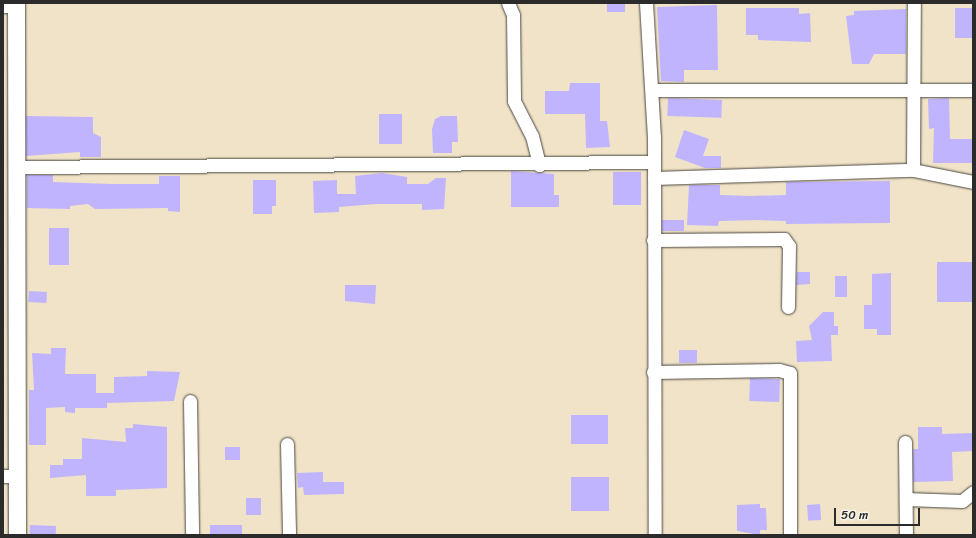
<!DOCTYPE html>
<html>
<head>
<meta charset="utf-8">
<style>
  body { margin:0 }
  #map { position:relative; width:976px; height:538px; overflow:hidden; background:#f1e3c7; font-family:Sriracha,sans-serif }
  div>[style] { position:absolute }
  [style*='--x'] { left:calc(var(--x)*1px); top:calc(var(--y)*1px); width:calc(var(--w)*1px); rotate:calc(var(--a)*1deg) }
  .building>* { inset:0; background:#c0b4ff; transform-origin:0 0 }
  .roads { filter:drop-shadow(0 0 1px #494742) drop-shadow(0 0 1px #494742) }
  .minor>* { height:13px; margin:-6.5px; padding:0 6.5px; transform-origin:6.5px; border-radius:6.5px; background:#fff }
  .major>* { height:17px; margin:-8.5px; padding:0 8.5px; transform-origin:8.5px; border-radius:8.5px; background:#fff }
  span { translate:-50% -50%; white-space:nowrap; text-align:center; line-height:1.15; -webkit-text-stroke:3px #f7f3e8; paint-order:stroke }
  .frame { position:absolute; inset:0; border:4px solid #2b2b2b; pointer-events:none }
  .scale { position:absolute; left:834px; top:508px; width:86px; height:18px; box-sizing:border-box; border:2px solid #2b2b2b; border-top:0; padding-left:5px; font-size:12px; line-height:14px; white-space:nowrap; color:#2b2b2b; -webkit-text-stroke:3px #f7f3e8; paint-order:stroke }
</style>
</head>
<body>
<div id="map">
  <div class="building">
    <div style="left:607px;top:3px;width:18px;height:9px"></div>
    <div style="clip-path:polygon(717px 5px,718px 70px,684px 70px,684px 82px,661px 81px,657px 7px)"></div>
    <div style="clip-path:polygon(746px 8px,799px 8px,799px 14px,810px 13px,811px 42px,758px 40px,758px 35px,746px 35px)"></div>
    <div style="left:973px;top:8px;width:30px;height:18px;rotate:90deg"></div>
    <div style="clip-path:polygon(906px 9px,906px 54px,874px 54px,869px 64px,852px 64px,846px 16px,854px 15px,854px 11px)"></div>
    <div style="clip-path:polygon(570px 83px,600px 83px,600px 121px,607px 121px,610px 147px,586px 148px,585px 114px,545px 114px,545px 91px,569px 91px)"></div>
    <div style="left:668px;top:98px;width:54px;height:18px;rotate:2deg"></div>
    <div style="clip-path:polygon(949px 98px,950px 139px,973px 139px,973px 163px,933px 163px,934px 128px,929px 129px,928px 99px)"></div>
    <div style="left:379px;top:114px;width:23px;height:30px"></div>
    <div style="clip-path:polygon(26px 116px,93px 117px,93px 133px,101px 137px,101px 157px,80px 157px,80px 152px,26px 156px)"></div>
    <div style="clip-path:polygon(441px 116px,457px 116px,458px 142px,452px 142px,452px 153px,433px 153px,432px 129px,435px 119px)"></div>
    <div style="clip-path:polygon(684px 130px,709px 139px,703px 156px,721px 156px,721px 168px,705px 168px,675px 157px)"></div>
    <div style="clip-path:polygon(511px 171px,554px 174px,554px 195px,559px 195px,559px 207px,511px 207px)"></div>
    <div style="left:613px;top:172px;width:28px;height:33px"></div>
    <div style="clip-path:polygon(382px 173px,407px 177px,407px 184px,428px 184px,436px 178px,446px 178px,444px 209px,422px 210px,422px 204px,376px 204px,339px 207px,339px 212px,314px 213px,313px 181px,337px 180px,337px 194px,356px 194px,355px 176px)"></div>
    <div style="clip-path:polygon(27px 175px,53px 175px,53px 182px,111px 184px,159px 184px,159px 176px,180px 176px,180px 212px,168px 211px,168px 208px,95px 209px,88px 204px,70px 206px,70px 209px,27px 208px)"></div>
    <div style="clip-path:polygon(253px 180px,276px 180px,276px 206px,272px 206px,272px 214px,253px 214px)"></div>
    <div style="clip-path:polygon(890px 181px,890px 223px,786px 224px,786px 221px,758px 220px,719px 221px,718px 226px,687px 225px,689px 185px,720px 185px,720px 195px,750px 196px,786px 195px,786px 182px)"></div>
    <div style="left:662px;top:220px;width:22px;height:11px"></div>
    <div style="left:49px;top:228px;width:20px;height:37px"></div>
    <div style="left:973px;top:262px;width:40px;height:36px;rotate:90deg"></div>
    <div style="clip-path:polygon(797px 272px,810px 272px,810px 284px,796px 285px)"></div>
    <div style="clip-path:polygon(891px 273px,891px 335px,877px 335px,877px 329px,864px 329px,864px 305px,872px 305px,872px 274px)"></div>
    <div style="left:835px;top:276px;width:12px;height:21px"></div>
    <div style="clip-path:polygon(345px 285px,376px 285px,375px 304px,345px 301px)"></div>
    <div style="left:29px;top:291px;width:18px;height:11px;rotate:3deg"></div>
    <div style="clip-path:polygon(823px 312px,834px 312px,834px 326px,838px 326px,838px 335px,831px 335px,832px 361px,797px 362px,796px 341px,812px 340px,809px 326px)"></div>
    <div style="clip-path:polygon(51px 348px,66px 348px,65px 374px,96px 374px,96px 393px,114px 393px,114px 377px,147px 376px,147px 371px,180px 372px,174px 401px,107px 403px,107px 408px,75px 408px,75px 413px,65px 412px,65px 407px,46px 408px,46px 445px,29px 445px,29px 390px,34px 390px,32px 353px,51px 354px)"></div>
    <div style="left:697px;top:350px;width:13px;height:18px;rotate:90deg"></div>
    <div style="left:750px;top:378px;width:30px;height:23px;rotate:2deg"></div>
    <div style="left:571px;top:415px;width:37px;height:29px"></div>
    <div style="clip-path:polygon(133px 424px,167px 427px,167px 488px,116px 490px,116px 496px,86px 496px,86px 475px,50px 478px,50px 465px,63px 465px,63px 459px,82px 459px,82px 438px,126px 442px,125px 428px,133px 428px)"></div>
    <div style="clip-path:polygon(918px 427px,942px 427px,942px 434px,973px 433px,973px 451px,952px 452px,953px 481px,913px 482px,913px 449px,918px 449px)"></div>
    <div style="left:225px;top:447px;width:15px;height:13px"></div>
    <div style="clip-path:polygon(323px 472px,323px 482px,344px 482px,344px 494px,304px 495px,303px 487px,298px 488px,297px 473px)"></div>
    <div style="left:571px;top:477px;width:38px;height:34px"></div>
    <div style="left:246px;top:498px;width:15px;height:17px"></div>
    <div style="clip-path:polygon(760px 504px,760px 508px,766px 508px,767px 530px,760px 530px,760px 535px,737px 531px,737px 505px)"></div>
    <div style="left:820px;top:504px;width:16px;height:13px;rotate:86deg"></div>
    <div style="left:30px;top:525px;width:26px;height:10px;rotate:2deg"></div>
    <div style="left:210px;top:525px;width:32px;height:10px"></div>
  </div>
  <div class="roads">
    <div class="minor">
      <div style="--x:508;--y:3;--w:13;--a:67"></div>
      <div style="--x:513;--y:15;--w:86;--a:89.3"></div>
      <div style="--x:514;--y:101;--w:39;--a:63"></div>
      <div style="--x:532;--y:136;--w:30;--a:76"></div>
      <div style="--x:646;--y:3;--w:134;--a:86.6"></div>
      <div style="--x:654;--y:137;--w:398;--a:89.9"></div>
      <div style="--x:3;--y:6;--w:13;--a:0"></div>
      <div style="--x:652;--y:90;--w:321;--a:0"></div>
      <div style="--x:16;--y:167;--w:638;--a:-0.45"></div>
      <div style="--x:913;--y:170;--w:167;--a:-89.7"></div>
      <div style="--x:654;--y:178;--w:259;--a:-1.8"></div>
      <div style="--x:913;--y:170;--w:61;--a:11.3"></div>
      <div style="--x:653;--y:240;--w:131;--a:-0.4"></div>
      <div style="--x:784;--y:239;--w:9;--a:54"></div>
      <div style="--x:789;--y:246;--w:61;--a:90.9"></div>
      <div style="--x:653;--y:372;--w:126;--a:-0.9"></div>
      <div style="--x:779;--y:370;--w:11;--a:15"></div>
      <div style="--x:790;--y:373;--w:162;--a:90"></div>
      <div style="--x:190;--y:401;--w:134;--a:89.1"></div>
      <div style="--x:905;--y:442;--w:93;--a:89.4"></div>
      <div style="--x:287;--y:444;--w:91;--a:88.7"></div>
      <div style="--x:3;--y:476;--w:12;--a:0"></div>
      <div style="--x:906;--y:499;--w:56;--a:2"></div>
      <div style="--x:962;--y:501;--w:14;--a:-39"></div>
    </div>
    <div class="major">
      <div style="--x:16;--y:3;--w:532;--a:89.89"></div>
    </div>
  </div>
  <div class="frame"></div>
  <div class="scale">50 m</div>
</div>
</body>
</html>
